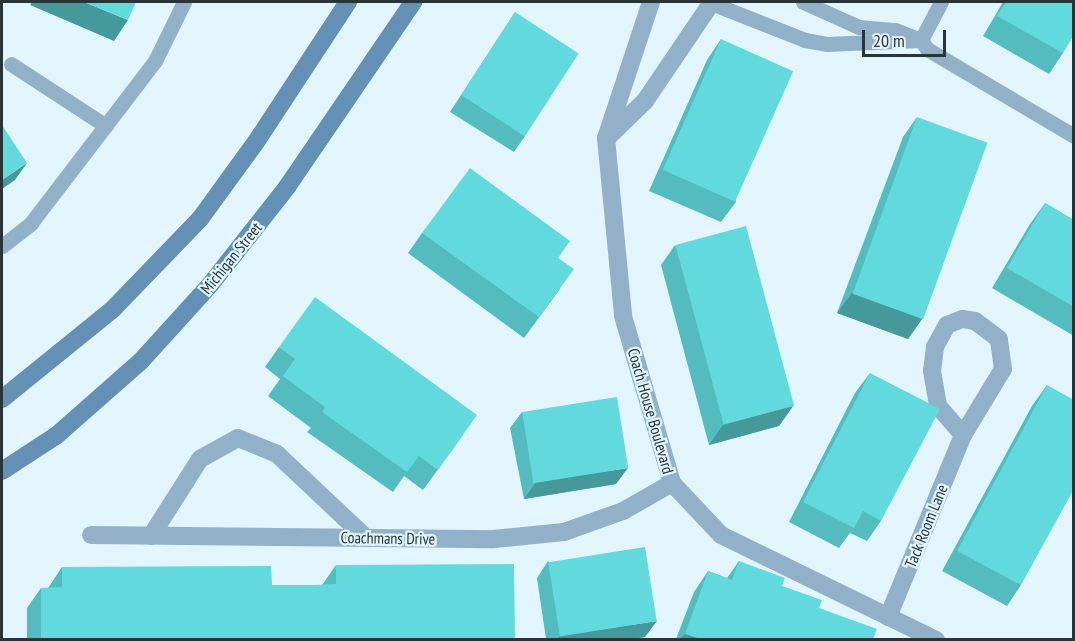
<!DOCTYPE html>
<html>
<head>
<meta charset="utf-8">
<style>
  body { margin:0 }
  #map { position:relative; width:1075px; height:641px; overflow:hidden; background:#e2f5fc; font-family:"PT Sans Narrow",sans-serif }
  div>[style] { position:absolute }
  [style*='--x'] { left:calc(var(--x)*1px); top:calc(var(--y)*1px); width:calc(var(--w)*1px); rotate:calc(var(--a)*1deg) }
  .lane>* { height:15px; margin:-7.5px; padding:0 7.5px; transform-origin:7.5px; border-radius:7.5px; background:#93b0c9 }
  .street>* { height:18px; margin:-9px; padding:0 9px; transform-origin:9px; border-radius:9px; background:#93b0c9 }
  .secondary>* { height:18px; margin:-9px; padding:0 9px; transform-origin:9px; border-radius:9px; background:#6390b4 }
  .wall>* { inset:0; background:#54bbbe }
  .shaded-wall>* { inset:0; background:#45999b }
  .building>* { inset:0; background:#62dadd; transform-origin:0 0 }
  span { translate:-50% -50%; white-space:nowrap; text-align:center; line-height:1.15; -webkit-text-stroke:4.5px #e2f5fc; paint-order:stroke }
  .street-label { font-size:16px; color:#273438 }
  .frame { position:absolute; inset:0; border:3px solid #273438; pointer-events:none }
  .scale { position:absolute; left:862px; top:30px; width:84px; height:27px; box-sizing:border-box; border:3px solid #273438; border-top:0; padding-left:8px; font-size:18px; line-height:21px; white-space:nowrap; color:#273438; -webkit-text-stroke:4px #e2f5fc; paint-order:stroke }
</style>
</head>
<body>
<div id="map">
  <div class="lane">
    <div style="--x:803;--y:2;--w:61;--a:24.1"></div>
    <div style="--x:859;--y:27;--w:36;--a:5"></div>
    <div style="--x:895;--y:30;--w:25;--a:21"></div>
    <div style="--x:941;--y:2;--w:43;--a:117.8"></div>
    <div style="--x:921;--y:40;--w:11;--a:56"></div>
    <div style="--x:927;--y:49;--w:171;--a:30.6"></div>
    <div style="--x:711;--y:3;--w:101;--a:21.5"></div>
    <div style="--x:805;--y:40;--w:22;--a:10"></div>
    <div style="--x:827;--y:44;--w:94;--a:-2.4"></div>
    <div style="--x:11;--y:64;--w:113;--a:33.1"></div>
    <div style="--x:2;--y:246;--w:37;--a:-38"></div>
    <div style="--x:31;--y:223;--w:204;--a:-52.6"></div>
    <div style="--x:155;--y:61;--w:66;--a:-63.8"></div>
  </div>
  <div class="street">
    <div style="--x:651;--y:2;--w:143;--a:108.3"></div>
    <div style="--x:606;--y:138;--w:179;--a:84.5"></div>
    <div style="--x:623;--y:316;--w:174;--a:73.6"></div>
    <div style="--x:672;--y:483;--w:71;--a:46.7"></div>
    <div style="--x:721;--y:535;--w:239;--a:26"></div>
    <div style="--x:608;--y:137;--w:52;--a:-44.2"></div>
    <div style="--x:645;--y:101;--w:120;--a:-55.9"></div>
    <div style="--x:91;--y:535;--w:403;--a:0.6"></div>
    <div style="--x:494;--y:539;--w:70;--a:-5.7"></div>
    <div style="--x:564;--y:532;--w:63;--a:-19.6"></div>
    <div style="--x:623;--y:511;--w:56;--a:-29.7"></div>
    <div style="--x:151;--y:536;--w:91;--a:-57.5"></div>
    <div style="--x:200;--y:459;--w:43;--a:-28.9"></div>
    <div style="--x:238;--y:438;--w:42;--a:22.3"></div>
    <div style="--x:277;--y:454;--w:122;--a:43.3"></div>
    <div style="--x:888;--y:617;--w:197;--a:-67.6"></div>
    <div style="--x:963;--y:435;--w:77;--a:-58.8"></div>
    <div style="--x:1003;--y:369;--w:30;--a:-98"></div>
    <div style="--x:999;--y:339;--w:30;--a:-143"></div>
    <div style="--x:975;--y:321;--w:13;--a:-171"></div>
    <div style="--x:962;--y:319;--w:16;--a:158"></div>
    <div style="--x:947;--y:325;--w:25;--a:119"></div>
    <div style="--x:935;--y:347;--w:24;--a:97"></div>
    <div style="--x:932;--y:371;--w:36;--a:80"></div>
    <div style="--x:938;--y:406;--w:38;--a:49"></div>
  </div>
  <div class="secondary">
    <div style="--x:2;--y:399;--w:143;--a:-39"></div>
    <div style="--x:113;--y:309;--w:125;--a:-46"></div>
    <div style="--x:200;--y:219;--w:95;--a:-54"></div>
    <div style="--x:256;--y:142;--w:168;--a:-56.7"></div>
    <div style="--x:2;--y:471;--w:66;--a:-33.2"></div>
    <div style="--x:57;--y:435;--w:112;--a:-41.4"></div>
    <div style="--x:141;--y:361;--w:103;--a:-47.8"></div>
    <div style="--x:210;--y:285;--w:125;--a:-51.8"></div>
    <div style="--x:287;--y:187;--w:224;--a:-55.7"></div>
  </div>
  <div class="wall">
    <div style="clip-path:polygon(1003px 2px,1074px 2px,1063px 53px,1049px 74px,983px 36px)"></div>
    <div style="clip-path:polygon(515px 12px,525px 136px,514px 152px,450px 112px)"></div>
    <div style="clip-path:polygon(721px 39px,736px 202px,721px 222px,649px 191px,707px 60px)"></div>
    <div style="clip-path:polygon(917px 117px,922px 319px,908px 339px,837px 313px,903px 137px)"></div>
    <div style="clip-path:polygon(1045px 203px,1074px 220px,1074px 336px,992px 288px,1030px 224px)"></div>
    <div style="clip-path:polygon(422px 233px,559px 258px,560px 289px,524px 338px,408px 253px)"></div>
    <div style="clip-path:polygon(675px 245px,793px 406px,779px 426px,709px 445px,661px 265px)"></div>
    <div style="clip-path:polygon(279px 347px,463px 435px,423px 490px,404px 476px,393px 492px,307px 432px,311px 428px,268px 396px,280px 379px,265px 367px)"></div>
    <div style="clip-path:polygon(870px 373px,881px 521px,867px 541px,850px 533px,839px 548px,789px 522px,855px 393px)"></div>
    <div style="clip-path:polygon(1047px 385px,1021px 585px,1007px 606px,942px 571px,1032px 406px)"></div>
    <div style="clip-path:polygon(522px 412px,616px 484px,524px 499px,510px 428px)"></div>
    <div style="clip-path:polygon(548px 561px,645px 637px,631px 639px,546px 639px,537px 578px)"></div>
    <div style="clip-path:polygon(739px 561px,819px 608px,873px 639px,676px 639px,694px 592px,708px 571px,727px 578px)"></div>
    <div style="clip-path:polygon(336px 565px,515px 639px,27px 639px,27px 608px,41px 588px,48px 588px,62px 567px,272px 585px,322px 585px)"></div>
  </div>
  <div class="shaded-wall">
    <div style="clip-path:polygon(32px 2px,84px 2px,128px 20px,114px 41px,30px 5px)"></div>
    <div style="clip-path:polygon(27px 163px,15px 180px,2px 189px,2px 180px)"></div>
    <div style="clip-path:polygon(852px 293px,922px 319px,908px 339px,837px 313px)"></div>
    <div style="clip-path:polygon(793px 406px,779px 426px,709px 445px,723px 425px)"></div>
    <div style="clip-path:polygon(628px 468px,616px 484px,524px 499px,536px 482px)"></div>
    <div style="clip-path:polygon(657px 621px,645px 637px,631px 639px,557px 639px,560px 636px)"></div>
    <div style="clip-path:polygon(685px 634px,701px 639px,680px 639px)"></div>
  </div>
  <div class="building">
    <div style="clip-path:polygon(84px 2px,136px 2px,128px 20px)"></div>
    <div style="clip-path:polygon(1006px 2px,1074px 2px,1074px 35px,1063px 53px,997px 16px)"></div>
    <div style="left:515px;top:12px;width:76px;height:99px;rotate:33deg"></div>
    <div style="left:721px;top:39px;width:79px;height:143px;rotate:24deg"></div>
    <div style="left:917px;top:117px;width:75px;height:188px;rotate:20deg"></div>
    <div style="clip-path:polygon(2px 125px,27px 163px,2px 180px)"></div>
    <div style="clip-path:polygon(470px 168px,570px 241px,558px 258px,574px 269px,539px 317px,422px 233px)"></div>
    <div style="clip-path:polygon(1045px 203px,1074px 220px,1074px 307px,1007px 268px)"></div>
    <div style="left:746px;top:226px;width:186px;height:73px;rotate:75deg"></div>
    <div style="clip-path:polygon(315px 297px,477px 415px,438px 470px,419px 456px,407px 472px,322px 412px,325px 407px,283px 376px,295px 359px,279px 347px)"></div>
    <div style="clip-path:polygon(870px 373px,940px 409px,881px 521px,863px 511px,854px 528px,803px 502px)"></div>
    <div style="clip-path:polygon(1047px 385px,1074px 400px,1074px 489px,1021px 585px,957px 551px)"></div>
    <div style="left:617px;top:397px;width:72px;height:96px;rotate:81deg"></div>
    <div style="left:645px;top:547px;width:75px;height:98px;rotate:81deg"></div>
    <div style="clip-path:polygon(739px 561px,785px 578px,782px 586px,822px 600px,819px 608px,877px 629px,873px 639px,701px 639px,685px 634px,708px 571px,732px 580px)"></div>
    <div style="clip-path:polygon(514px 564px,515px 639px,41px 639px,41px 588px,62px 587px,62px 567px,271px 566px,272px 585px,315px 585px,336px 584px,336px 565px)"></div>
  </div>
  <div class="street-label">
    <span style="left:231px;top:258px;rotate:-51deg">Michigan Street</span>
    <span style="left:651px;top:411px;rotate:74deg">Coach House Boulevard</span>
    <span style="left:926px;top:526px;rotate:-68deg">Tack Room Lane</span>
    <span style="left:388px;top:538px;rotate:1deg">Coachmans Drive</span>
  </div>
  <div class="frame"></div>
  <div class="scale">20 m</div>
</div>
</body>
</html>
